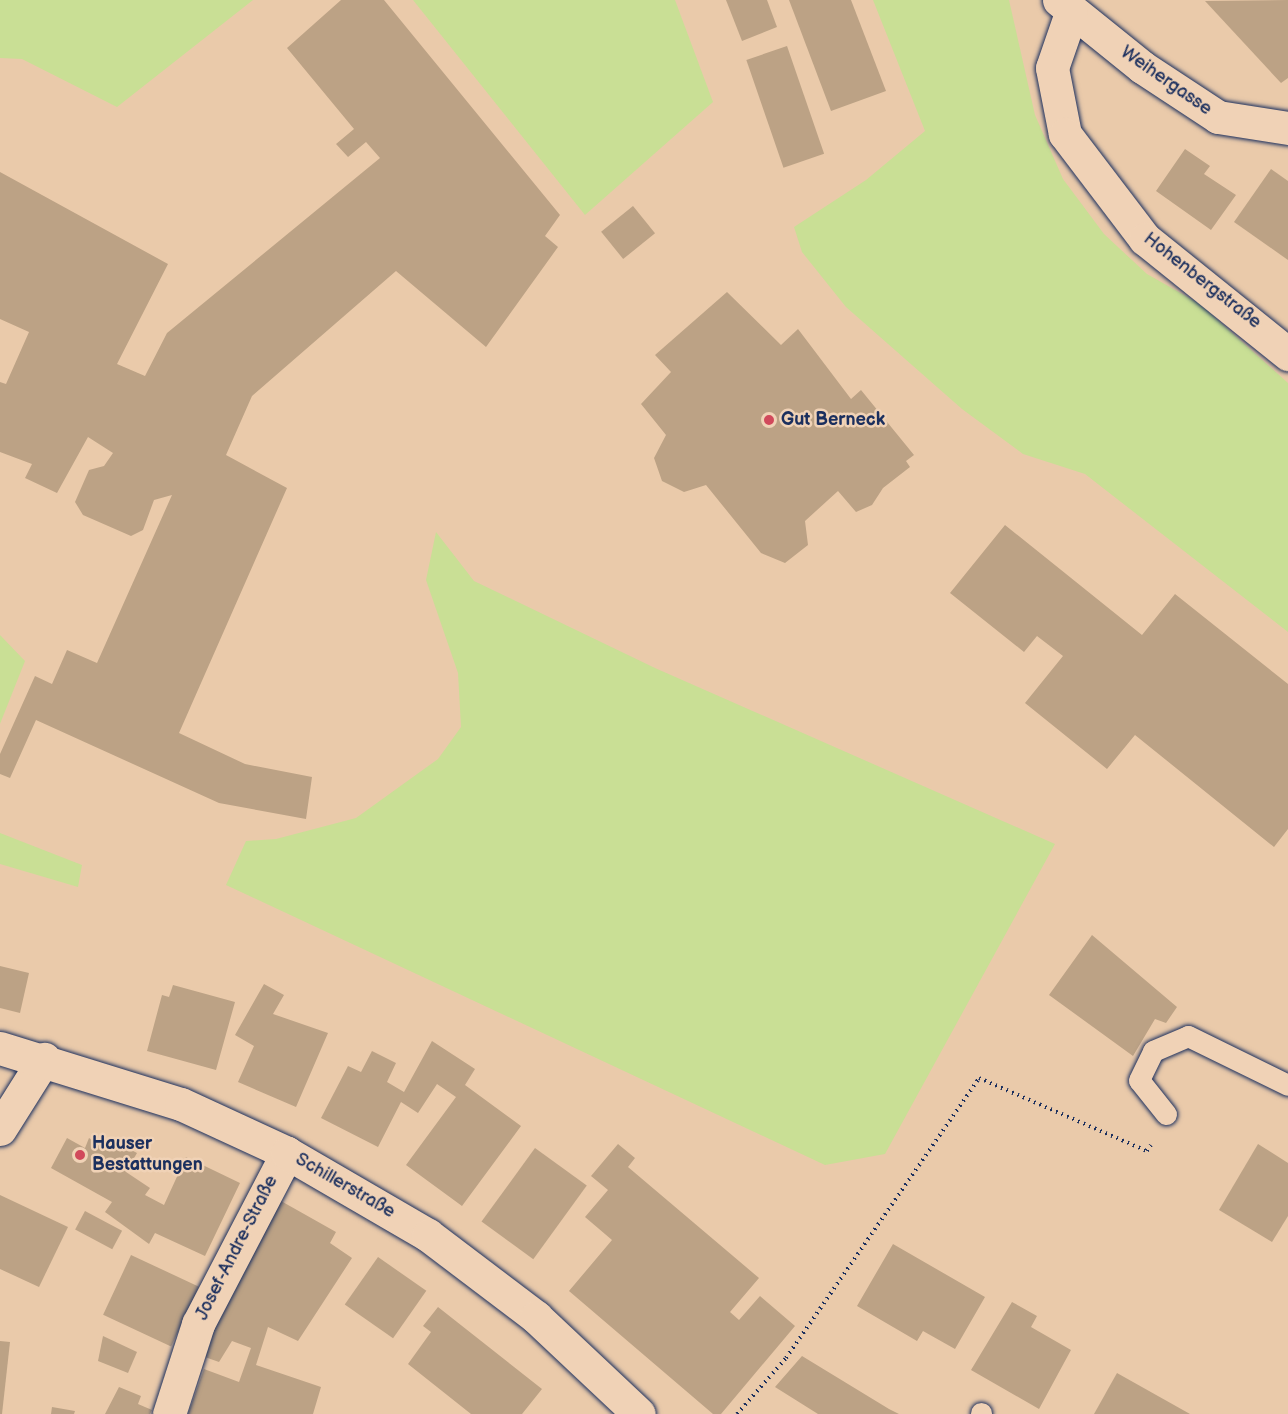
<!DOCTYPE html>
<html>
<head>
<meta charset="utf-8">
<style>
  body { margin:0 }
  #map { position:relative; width:1288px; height:1414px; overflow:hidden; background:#eacaaa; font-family:"Balsamiq Sans",sans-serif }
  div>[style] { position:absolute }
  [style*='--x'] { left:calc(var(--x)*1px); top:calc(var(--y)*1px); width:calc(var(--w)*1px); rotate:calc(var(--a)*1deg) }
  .green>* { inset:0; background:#c9df95 }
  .building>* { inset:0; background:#bca285; transform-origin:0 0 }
  .path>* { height:4px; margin-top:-2px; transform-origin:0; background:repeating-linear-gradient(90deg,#1b2f5e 0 1.5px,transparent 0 6px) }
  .roads { filter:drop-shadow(0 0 2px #1b2f5e) drop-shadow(0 0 2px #1b2f5e) }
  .lane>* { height:21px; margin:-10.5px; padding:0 10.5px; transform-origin:10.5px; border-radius:10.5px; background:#f0d2b6 }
  .street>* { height:33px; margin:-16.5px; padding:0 16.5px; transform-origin:16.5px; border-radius:16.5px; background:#f0d2b6 }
  .secondary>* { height:33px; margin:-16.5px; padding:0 16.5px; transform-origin:16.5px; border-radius:16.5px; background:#f0d2b6 }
  .dots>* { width:16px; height:16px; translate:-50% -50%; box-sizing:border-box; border:3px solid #f0d2b6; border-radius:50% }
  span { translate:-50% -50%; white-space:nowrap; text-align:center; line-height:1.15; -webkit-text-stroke:5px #f0d2b6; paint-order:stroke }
  .street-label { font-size:18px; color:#1b2f5e }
  .poi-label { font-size:18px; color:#1b2f5e; font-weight:700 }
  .left { translate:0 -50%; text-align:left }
</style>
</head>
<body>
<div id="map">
  <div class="green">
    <div style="clip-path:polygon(0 0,253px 0,117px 107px,22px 59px,0 58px)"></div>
    <div style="clip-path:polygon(413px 0,675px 0,713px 102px,585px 215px)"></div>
    <div style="clip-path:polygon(873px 0,1009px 0,1035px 115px,1063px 179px,1104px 234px,1147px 274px,1200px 304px,1288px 383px,1288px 632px,1085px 474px,1023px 454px,962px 409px,846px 307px,802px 252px,794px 227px,866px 180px,925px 131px)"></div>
    <div style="clip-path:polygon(436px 532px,474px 581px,655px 668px,1055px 844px,885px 1154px,825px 1165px,226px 885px,246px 841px,276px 839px,356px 818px,438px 759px,461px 727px,458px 673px,426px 580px)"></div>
    <div style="clip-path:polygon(0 635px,25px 661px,0 724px)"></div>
    <div style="clip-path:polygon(0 833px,82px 865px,78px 887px,0 864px)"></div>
  </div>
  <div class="building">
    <div style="clip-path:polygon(341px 0,384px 0,560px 215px,545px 236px,558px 247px,486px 347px,396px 271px,252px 396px,226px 455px,287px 488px,179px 733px,245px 764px,312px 777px,306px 819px,219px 803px,36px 720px,10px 778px,0 774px,0 754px,35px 676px,52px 684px,67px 650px,97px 663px,172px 495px,154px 500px,143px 530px,131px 536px,83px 515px,75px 502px,89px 470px,104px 466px,113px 453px,88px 437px,57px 493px,25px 478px,32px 464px,0 452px,0 382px,6px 384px,29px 332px,0 319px,0 172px,168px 264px,117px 364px,145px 376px,167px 333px,380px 158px,366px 142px,348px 157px,336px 144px,354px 129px,287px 48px)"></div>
    <div style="clip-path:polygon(726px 0,767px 0,777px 27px,742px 41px)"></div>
    <div style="clip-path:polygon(789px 0,851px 0,886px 91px,831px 111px)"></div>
    <div style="clip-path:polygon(1288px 0,1288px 78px,1281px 83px,1205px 1px)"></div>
    <div style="left:787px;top:46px;width:114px;height:43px;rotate:71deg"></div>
    <div style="clip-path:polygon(1185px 149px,1210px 166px,1204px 174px,1236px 195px,1211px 230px,1156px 191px)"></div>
    <div style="clip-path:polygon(1271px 169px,1288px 181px,1288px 260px,1234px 222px)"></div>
    <div style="left:633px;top:206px;width:35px;height:41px;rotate:51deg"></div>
    <div style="clip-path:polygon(727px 292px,781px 345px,798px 329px,851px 399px,861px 390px,914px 455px,906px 461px,910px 467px,883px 488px,872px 505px,856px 512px,838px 491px,805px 521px,808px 545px,785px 563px,761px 553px,706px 485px,684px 492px,662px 481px,654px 458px,666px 435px,641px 404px,671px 372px,655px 355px)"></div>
    <div style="clip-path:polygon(1005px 525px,1142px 635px,1175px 594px,1288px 684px,1288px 829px,1274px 847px,1135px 735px,1107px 769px,1025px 703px,1063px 656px,1037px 636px,1024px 652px,950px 593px)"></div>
    <div style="clip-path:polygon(1092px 935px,1177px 1007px,1166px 1023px,1155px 1019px,1133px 1056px,1049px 995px)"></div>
    <div style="clip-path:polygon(0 966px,29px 973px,20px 1013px,0 1008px)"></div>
    <div style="clip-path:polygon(264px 984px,284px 995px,273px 1014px,328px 1033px,296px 1107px,238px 1082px,254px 1046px,235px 1035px)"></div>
    <div style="clip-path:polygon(173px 985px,235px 1002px,216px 1070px,147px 1051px,162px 995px,169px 997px)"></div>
    <div style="clip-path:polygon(432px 1041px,475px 1069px,465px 1085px,521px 1126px,462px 1206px,406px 1165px,456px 1097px,437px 1084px,418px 1113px,401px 1102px,378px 1147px,321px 1118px,348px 1066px,361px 1072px,372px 1051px,396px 1063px,387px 1082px,404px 1092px)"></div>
    <div style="clip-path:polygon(67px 1138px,85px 1148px,89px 1138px,109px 1150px,114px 1141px,137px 1153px,126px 1172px,150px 1188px,145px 1195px,164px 1205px,186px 1157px,240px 1183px,205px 1256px,155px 1233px,149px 1244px,105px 1212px,112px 1202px,51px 1168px)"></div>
    <div style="clip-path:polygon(618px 1144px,635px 1158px,628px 1167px,759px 1278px,730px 1312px,739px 1320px,760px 1296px,795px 1326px,721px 1414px,713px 1414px,569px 1291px,612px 1240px,585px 1217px,608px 1190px,591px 1176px)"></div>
    <div style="clip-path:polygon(1258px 1144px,1288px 1163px,1288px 1216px,1272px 1242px,1219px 1210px)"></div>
    <div style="left:535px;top:1148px;width:64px;height:91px;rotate:36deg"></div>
    <div style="clip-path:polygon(0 1195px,68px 1227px,39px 1287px,0 1269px)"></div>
    <div style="clip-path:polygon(281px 1201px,336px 1232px,330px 1243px,352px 1258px,298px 1341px,268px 1327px,256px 1365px,321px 1387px,313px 1414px,188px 1414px,204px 1369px,239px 1382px,251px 1348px,232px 1341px,219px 1362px,202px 1356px,209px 1331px)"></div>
    <div style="left:85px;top:1211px;width:42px;height:21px;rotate:28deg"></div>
    <div style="clip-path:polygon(893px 1244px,985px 1297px,955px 1349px,923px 1331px,917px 1341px,857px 1306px)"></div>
    <div style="left:131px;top:1255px;width:75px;height:66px;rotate:25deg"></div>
    <div style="left:378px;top:1257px;width:59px;height:58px;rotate:35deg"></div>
    <div style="clip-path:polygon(1012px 1302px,1037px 1316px,1031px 1327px,1071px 1350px,1039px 1409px,971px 1370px)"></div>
    <div style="clip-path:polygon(438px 1307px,542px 1389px,522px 1414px,471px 1414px,408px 1364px,431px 1332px,423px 1326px)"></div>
    <div style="clip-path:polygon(103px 1336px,137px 1352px,128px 1373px,98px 1361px)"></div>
    <div style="clip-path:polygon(0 1341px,10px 1342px,2px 1414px,0 1414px)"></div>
    <div style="clip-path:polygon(802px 1356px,889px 1409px,899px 1414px,818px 1414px,775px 1387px)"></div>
    <div style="clip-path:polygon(1117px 1373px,1190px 1414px,1094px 1414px)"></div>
    <div style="clip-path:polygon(119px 1387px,141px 1396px,138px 1404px,152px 1410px,150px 1414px,105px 1414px)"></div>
    <div style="clip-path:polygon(52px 1407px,75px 1411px,74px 1414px,51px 1414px)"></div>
  </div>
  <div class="path">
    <div style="--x:737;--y:1414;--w:74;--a:-48.8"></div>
    <div style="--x:786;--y:1358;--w:340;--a:-55.4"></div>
    <div style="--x:979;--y:1078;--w:183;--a:23.5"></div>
    <div style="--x:1147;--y:1151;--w:7;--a:-56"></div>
  </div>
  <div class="roads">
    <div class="lane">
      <div style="--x:1166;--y:1114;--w:43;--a:-128.5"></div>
      <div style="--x:1139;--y:1080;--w:32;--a:-64"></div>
      <div style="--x:1153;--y:1051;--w:38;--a:-23"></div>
      <div style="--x:1188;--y:1036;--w:111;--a:26.1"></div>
      <div style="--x:981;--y:1413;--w:1;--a:90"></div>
    </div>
    <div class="street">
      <div style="--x:1059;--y:0;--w:107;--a:38.9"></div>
      <div style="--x:1142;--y:67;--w:91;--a:33.3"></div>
      <div style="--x:1218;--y:117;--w:71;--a:8.9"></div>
      <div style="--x:1071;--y:13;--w:58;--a:109.1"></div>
      <div style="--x:1052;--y:68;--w:67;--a:78.9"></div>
      <div style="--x:1065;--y:134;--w:132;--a:52.7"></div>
      <div style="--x:1145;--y:239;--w:184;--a:38.8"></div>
      <div style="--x:0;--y:1129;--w:83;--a:-57.8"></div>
      <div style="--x:169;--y:1414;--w:95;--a:-72.1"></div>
      <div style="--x:198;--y:1324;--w:193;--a:-62.5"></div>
    </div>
    <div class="secondary">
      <div style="--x:0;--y:1048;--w:189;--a:17.2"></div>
      <div style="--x:181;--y:1104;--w:117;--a:24.8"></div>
      <div style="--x:287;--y:1153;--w:163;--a:30.2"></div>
      <div style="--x:428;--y:1235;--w:136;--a:37.2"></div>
      <div style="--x:536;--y:1317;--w:141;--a:43.3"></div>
    </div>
  </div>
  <div class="dots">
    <div style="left:769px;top:420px;background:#d1495b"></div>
    <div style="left:80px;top:1155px;background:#d1495b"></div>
  </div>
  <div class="street-label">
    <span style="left:1166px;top:81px;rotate:35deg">Weihergasse</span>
    <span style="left:1202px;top:281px;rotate:38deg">Hohenbergstraße</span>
    <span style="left:345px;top:1186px;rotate:30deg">Schillerstraße</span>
    <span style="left:237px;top:1248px;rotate:-63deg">Josef-Andre-Straße</span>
  </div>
  <div class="poi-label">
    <span class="left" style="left:781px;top:420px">Gut Berneck</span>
    <span class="left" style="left:92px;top:1155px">Hauser<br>Bestattungen</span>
  </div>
</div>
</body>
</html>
